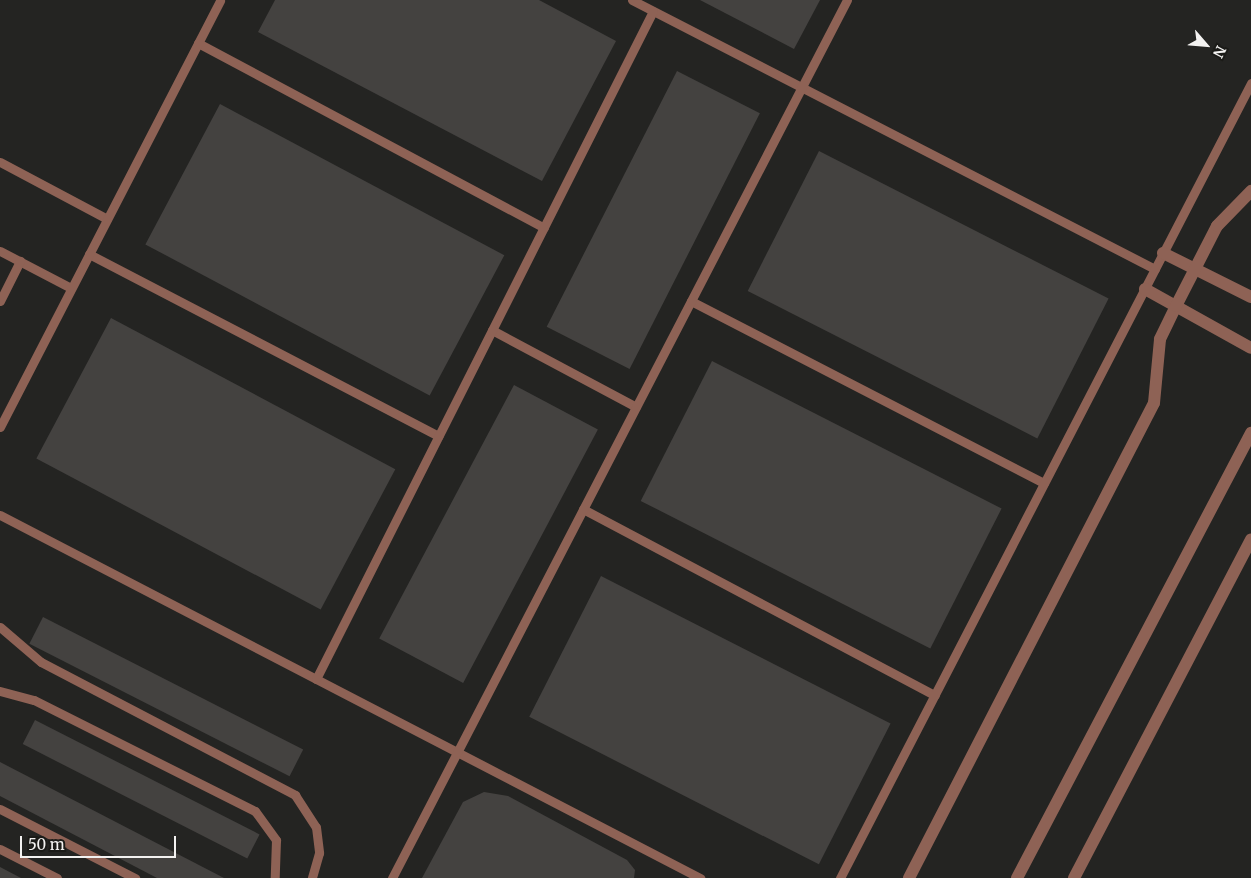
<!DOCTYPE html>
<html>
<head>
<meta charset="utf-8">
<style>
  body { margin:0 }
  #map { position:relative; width:1251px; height:878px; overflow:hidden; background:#242422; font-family:Merriweather,serif }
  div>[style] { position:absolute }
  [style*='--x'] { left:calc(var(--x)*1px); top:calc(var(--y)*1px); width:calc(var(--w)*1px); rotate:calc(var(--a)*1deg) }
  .building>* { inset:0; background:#444240; transform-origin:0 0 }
  .lane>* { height:9px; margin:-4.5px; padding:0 4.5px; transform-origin:4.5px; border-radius:4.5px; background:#8e6255 }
  .street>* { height:12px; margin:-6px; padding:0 6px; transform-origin:6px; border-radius:6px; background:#8e6255 }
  span { translate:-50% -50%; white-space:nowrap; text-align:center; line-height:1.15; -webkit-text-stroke:4px #1b1b18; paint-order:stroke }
  .north { position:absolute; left:1181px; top:20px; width:50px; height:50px; -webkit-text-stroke:4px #1b1b18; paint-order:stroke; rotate:117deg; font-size:14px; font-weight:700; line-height:20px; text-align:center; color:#f3f2f1 }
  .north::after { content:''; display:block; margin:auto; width:18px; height:22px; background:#f3f2f1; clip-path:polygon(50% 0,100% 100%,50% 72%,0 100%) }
  .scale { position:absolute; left:20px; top:836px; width:156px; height:22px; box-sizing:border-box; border:2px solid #f3f2f1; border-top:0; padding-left:6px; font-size:15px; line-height:18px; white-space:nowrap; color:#f3f2f1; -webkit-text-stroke:4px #1b1b18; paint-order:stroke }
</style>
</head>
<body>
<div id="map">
  <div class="building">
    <div style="clip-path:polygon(275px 0,539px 0,616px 41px,542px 181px,258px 32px)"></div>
    <div style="clip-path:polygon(700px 0,820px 0,794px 49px)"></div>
    <div style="left:677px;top:71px;width:93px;height:287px;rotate:27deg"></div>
    <div style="left:220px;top:104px;width:322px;height:159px;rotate:28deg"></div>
    <div style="left:819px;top:151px;width:325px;height:157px;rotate:27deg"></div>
    <div style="left:111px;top:318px;width:322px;height:159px;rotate:28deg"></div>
    <div style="left:712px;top:361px;width:325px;height:157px;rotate:27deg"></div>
    <div style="left:514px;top:385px;width:95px;height:287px;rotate:28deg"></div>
    <div style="left:601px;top:576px;width:325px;height:158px;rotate:27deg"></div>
    <div style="left:43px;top:617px;width:292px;height:30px;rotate:27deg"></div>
    <div style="left:35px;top:720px;width:252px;height:27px;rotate:27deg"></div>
    <div style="clip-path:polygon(0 762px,224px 878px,157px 878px,0 796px)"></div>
    <div style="clip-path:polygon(484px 792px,508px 796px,627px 860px,635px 870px,634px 878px,422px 878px,463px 802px)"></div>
    <div style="clip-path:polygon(0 867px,21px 878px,0 878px)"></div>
  </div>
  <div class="lane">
    <div style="--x:632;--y:0;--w:588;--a:27.22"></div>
    <div style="--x:198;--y:43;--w:392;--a:28.1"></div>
    <div style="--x:0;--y:162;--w:121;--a:28"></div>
    <div style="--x:0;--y:251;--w:80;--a:27.5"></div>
    <div style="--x:89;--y:254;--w:394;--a:27.5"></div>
    <div style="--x:0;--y:301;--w:45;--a:-63.4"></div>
    <div style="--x:691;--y:301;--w:397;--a:27.3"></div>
    <div style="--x:492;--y:330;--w:163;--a:28.1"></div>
    <div style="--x:0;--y:427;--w:480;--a:-62.7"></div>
    <div style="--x:583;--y:509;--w:398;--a:27.9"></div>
    <div style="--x:0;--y:515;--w:789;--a:27.41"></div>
    <div style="--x:0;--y:627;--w:54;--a:40.5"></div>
    <div style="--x:41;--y:662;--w:287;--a:27.6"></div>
    <div style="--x:295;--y:795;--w:38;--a:57"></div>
    <div style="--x:316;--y:827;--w:26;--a:83"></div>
    <div style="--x:319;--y:853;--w:26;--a:106"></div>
    <div style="--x:316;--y:679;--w:748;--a:-63.23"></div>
    <div style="--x:0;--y:691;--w:35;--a:15"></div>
    <div style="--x:34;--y:700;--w:247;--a:26.7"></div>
    <div style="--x:255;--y:811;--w:36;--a:54"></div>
    <div style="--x:276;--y:840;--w:38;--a:92"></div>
    <div style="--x:0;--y:809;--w:152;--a:27.1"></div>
    <div style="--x:0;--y:849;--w:64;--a:27"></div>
    <div style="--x:392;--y:878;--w:989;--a:-62.61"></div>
    <div style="--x:840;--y:878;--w:895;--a:-62.66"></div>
  </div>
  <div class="street">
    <div style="--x:1163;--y:253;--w:98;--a:26.6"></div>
    <div style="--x:1145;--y:289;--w:121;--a:29.1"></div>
    <div style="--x:909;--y:878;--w:534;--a:-62.72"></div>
    <div style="--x:1154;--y:403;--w:64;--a:-84.6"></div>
    <div style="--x:1160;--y:339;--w:37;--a:-64"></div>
    <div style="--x:1176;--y:306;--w:90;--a:-62.9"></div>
    <div style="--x:1217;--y:226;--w:49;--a:-45.8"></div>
    <div style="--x:1017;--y:878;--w:503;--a:-62.26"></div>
    <div style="--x:1074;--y:878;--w:382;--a:-62.4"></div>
  </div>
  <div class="north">N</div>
  <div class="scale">50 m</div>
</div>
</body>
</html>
